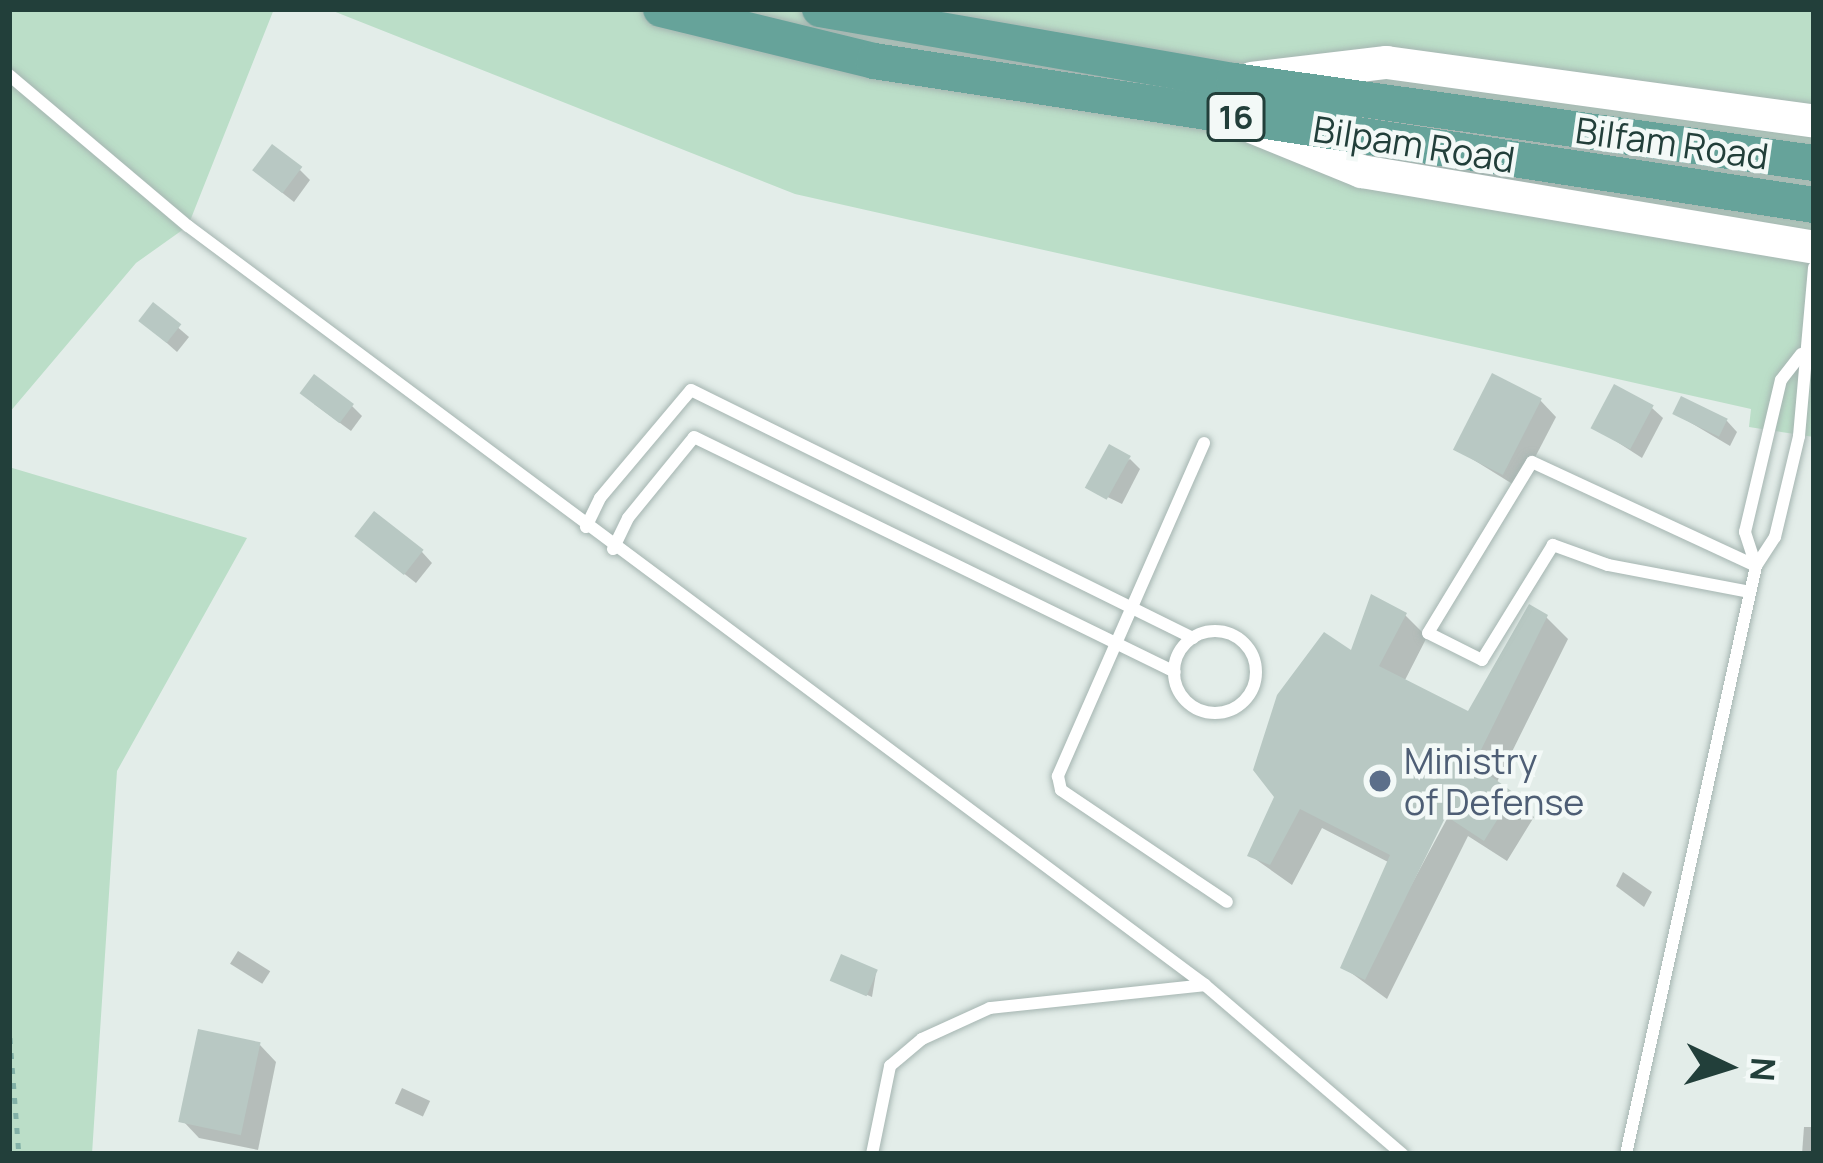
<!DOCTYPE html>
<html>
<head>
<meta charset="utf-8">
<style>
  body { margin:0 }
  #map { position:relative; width:1823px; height:1163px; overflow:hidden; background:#e3ede9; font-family:Manrope,sans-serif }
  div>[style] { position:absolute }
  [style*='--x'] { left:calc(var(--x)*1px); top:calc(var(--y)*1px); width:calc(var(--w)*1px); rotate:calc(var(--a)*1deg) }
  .green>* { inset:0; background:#bbdec8 }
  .shadow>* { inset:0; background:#0003; transform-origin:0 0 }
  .building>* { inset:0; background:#b8c8c3; transform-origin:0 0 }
  .path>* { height:4.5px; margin-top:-2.25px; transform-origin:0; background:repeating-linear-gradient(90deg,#82b1a7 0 6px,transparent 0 15px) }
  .roads { filter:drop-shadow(0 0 3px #a5b5b1) drop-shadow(0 0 3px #a5b5b1) }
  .lane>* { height:12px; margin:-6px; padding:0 6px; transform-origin:6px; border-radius:6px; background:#fff }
  .lane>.ring { margin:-6px; padding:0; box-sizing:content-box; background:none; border:12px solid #fff; border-radius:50% }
  .secondary>* { height:33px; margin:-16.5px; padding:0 16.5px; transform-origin:16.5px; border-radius:16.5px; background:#fff }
  .primary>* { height:36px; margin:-18px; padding:0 18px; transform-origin:18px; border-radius:18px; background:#66a39a }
  .dots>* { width:33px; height:33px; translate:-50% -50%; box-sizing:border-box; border:6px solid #f3f9f7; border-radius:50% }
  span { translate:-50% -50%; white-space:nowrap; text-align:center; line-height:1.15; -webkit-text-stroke:9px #f3f9f7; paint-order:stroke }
  .shield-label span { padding:3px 9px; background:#f3f9f7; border:3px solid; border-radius:9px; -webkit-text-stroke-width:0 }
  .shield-label { font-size:33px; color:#223f3a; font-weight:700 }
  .street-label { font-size:36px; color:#223f3a }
  .service-label { font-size:36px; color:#4e5e75 }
  .left { translate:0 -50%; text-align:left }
  .frame { position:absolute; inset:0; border:12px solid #223f3a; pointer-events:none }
  .north { position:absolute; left:1667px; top:1007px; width:120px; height:120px; -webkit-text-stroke:9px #f3f9f7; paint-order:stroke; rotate:94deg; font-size:33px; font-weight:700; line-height:48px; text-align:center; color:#223f3a }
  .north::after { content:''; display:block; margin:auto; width:42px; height:54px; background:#223f3a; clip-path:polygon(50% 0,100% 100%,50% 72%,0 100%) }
</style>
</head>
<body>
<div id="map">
  <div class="green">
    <div style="clip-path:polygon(9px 9px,274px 9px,188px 226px,136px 263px,9px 413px)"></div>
    <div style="clip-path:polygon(328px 9px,1814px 9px,1814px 437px,1749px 427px,1751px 409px,795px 194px)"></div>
    <div style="clip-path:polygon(9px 467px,247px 538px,117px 771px,92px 1154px,9px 1154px)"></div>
  </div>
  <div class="shadow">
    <div style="clip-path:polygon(300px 170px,310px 180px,294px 202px,266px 180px)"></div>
    <div style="clip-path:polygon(153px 306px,189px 337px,177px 352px,152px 330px)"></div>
    <div style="clip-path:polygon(1540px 400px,1556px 417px,1519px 488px,1456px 449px)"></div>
    <div style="clip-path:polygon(314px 404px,352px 406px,362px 416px,351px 431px)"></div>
    <div style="clip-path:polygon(1652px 408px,1663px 418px,1642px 458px,1594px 427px)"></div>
    <div style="clip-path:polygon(1676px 414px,1727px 421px,1737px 432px,1730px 446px)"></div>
    <div style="clip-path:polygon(1130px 459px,1140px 469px,1122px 504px,1089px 488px)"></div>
    <div style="clip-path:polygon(369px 546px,422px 552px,432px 563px,416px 583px)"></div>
    <div style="clip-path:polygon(evenodd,1405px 615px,1427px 637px,1404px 682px,1469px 715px,1546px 617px,1568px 639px,1496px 784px,1534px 817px,1507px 861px,1468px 836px,1387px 999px,1343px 967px,1390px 863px,1322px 828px,1292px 885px,1251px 856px,1352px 655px,1405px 615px,1450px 801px,1455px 804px,1395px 915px,1450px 801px)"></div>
    <div style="clip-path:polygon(1623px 872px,1652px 892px,1644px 907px,1616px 886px)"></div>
    <div style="left:238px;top:951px;width:38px;height:15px;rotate:32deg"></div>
    <div style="clip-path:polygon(876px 973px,872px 997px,833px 980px)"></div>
    <div style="clip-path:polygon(260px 1045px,276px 1062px,258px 1150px,199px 1138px,183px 1121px)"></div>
    <div style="left:402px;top:1088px;width:31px;height:17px;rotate:25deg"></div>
    <div style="clip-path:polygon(1804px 1127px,1814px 1127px,1814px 1154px,1802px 1154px)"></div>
  </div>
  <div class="building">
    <div style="left:272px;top:144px;width:38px;height:33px;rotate:37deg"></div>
    <div style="left:153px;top:302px;width:36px;height:24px;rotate:38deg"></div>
    <div style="left:1492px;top:373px;width:56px;height:86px;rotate:27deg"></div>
    <div style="left:314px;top:374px;width:50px;height:24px;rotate:37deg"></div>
    <div style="left:1614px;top:384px;width:45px;height:50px;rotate:28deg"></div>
    <div style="left:1681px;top:396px;width:52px;height:20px;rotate:26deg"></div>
    <div style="left:1109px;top:444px;width:25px;height:50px;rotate:29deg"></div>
    <div style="left:374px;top:511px;width:63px;height:32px;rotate:38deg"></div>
    <div style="clip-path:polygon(1371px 594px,1407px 613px,1379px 666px,1468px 711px,1529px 604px,1548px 615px,1474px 764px,1514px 793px,1484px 841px,1446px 816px,1365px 980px,1340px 968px,1390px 855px,1300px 809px,1270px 865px,1247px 856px,1274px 797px,1253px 770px,1277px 695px,1324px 632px,1351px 650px)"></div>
    <div style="left:841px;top:954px;width:40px;height:29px;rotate:23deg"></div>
    <div style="left:198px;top:1029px;width:64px;height:95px;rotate:12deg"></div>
  </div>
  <div class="path">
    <div style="--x:9;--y:1023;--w:131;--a:85.6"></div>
  </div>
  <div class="roads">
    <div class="lane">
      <div style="--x:9;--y:75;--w:234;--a:40.2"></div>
      <div style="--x:188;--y:226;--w:1269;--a:36.73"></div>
      <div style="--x:1205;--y:985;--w:260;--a:40.6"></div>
      <div style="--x:1204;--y:443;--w:364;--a:113.7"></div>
      <div style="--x:1058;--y:776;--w:14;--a:78"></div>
      <div style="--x:1061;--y:790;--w:200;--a:34"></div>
      <div style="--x:586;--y:527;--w:32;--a:-64"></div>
      <div style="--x:600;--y:498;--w:141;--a:-49.9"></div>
      <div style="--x:691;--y:390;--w:560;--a:26.29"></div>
      <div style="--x:613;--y:549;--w:34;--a:-64"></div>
      <div style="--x:628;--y:518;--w:104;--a:-50.8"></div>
      <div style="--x:694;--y:437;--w:535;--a:26.04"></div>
      <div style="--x:1756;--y:566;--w:36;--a:-108"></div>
      <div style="--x:1745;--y:532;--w:156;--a:-76.7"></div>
      <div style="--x:1781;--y:380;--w:33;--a:-52"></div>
      <div style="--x:1750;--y:592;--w:145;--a:-169.2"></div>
      <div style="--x:1608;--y:565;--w:59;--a:-160"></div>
      <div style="--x:1553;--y:545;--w:135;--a:121.7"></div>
      <div style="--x:1482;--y:660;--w:60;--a:-153.4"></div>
      <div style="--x:1428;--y:633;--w:200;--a:-58.7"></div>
      <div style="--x:1532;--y:462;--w:247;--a:24.9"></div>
      <div class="ring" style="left:1174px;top:631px;width:70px;height:70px"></div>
      <div style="--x:872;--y:1154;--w:90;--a:-78.4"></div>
      <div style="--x:890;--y:1066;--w:42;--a:-40.2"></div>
      <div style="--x:922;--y:1039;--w:75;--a:-24.5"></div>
      <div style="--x:990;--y:1008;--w:216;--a:-6.1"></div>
      <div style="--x:1626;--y:1154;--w:602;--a:-77.53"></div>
      <div style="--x:1756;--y:566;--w:35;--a:-57"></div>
      <div style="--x:1775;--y:537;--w:104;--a:-76.6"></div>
      <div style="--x:1799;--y:436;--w:169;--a:-84.9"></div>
    </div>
    <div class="secondary">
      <div style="--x:1251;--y:78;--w:136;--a:-6.8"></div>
      <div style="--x:1386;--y:62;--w:432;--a:7.8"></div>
      <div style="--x:1248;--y:125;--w:122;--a:22.2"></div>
      <div style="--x:1361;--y:171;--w:459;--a:9.5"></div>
    </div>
    <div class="primary">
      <div style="--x:661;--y:9;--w:219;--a:13.7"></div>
      <div style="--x:874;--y:61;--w:951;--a:8.71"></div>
      <div style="--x:820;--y:9;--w:420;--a:9.9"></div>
      <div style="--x:1234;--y:81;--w:586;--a:8.05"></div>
    </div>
  </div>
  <div class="dots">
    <div style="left:1380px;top:781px;background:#5c6f8a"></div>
  </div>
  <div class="shield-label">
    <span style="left:1236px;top:117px">16</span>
  </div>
  <div class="street-label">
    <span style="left:1672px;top:143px;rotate:8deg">Bilfam Road</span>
    <span style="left:1414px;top:144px;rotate:9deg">Bilpam Road</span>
  </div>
  <div class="service-label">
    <span class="left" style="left:1404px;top:781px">Ministry<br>of Defense</span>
  </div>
  <div class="frame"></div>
  <div class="north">N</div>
</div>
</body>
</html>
